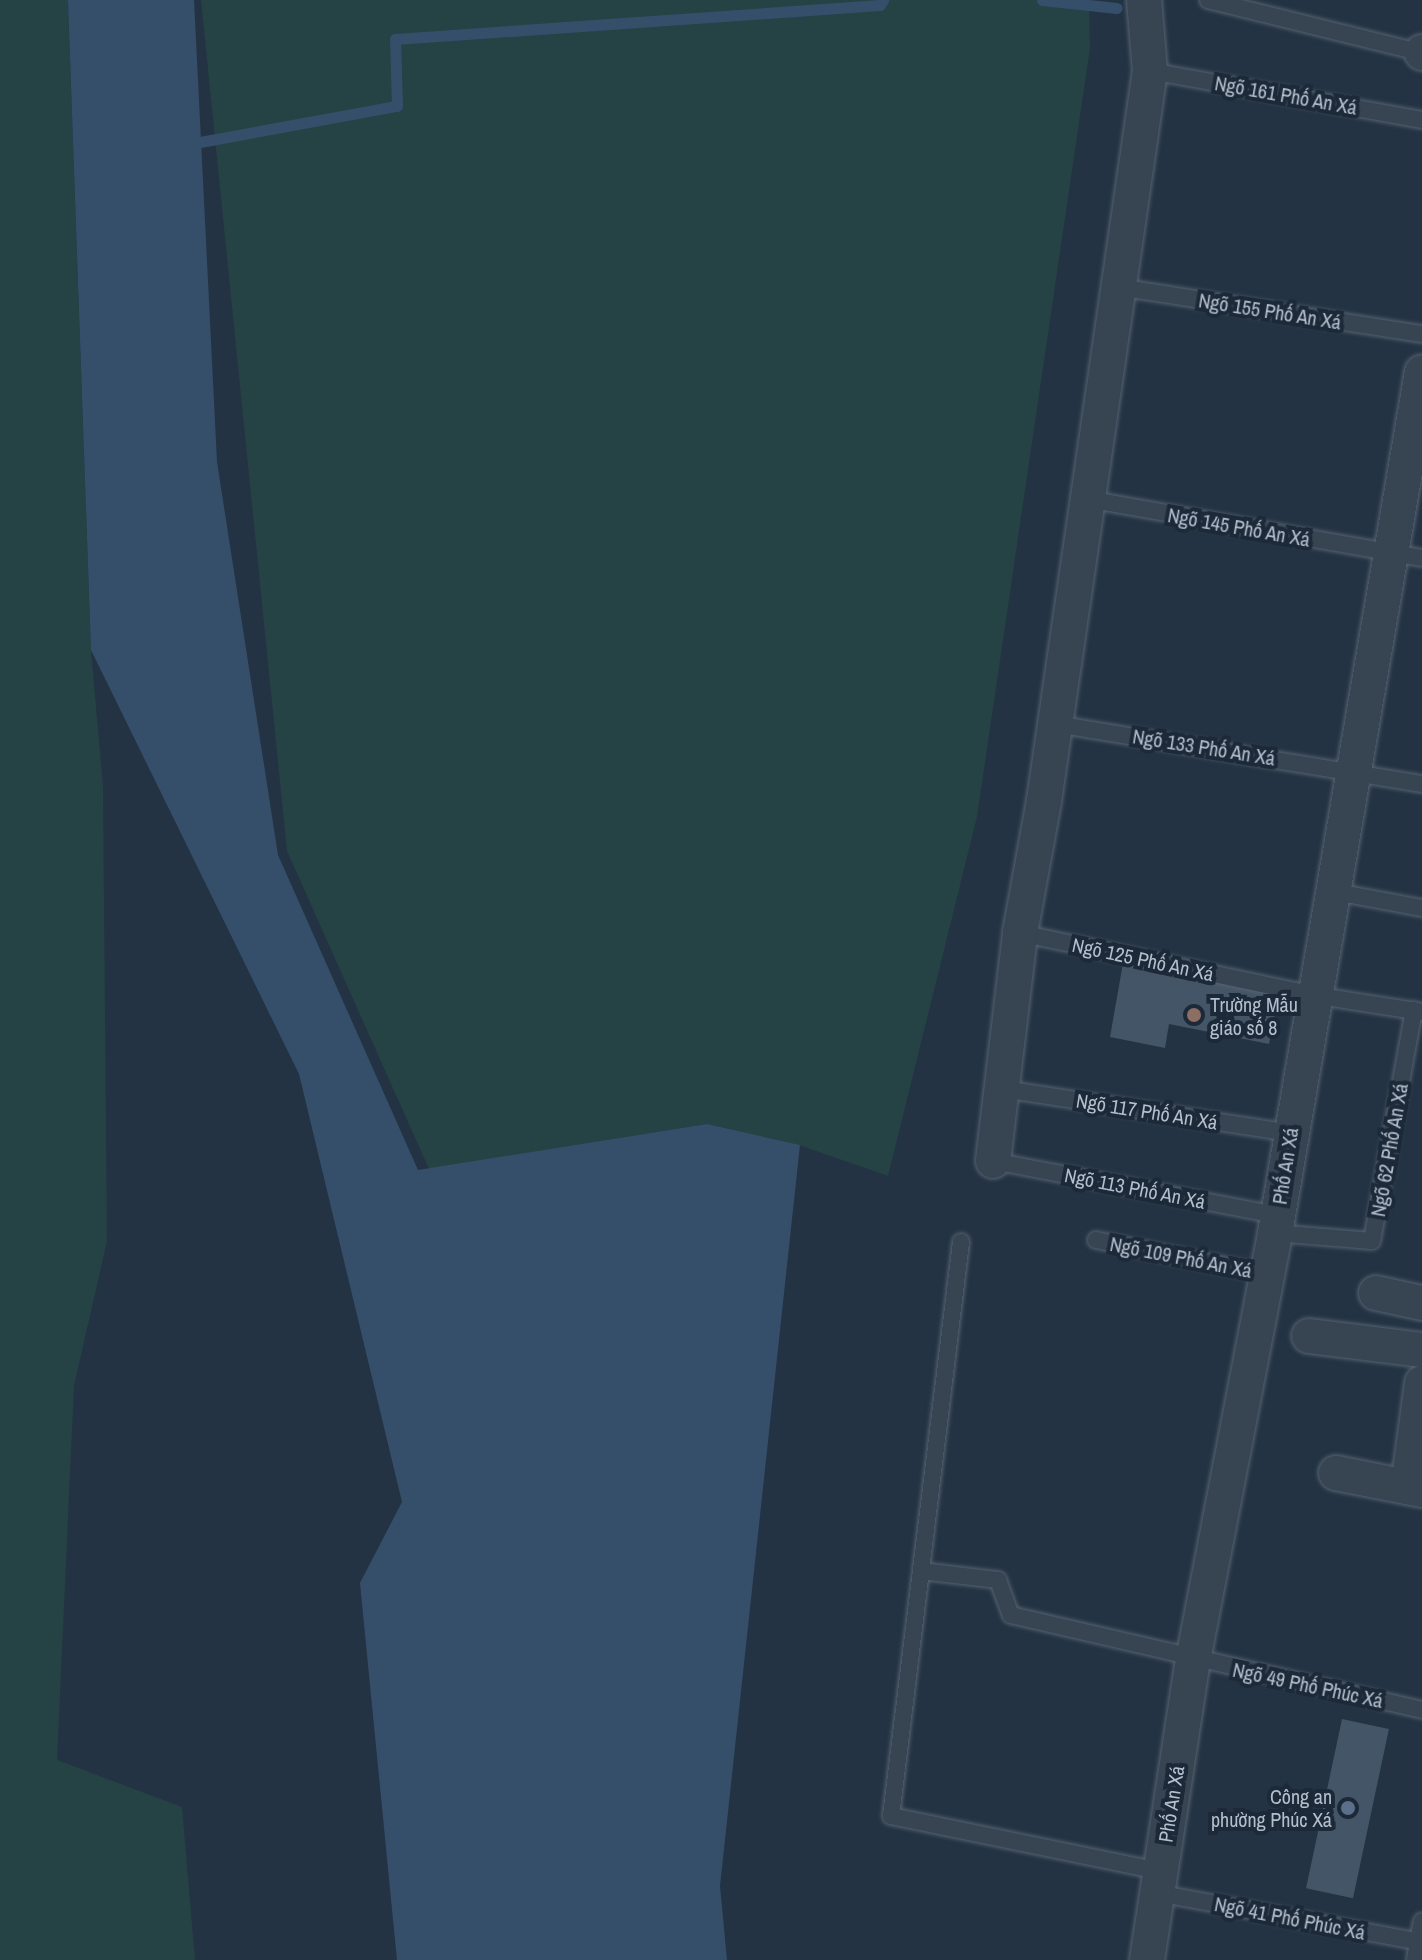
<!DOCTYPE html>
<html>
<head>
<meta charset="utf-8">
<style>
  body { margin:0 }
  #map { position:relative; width:1422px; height:1960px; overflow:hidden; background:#233343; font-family:"Archivo Narrow",sans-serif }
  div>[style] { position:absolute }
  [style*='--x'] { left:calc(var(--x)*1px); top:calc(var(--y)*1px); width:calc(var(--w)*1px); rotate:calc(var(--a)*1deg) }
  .green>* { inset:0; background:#254244 }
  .water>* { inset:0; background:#354f6b }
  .stream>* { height:11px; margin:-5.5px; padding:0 5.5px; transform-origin:5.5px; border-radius:5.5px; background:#354f6b }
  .building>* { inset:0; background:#445567; transform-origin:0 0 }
  .roads { filter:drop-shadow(0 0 2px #556270) drop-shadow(0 0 2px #556270) }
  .service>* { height:16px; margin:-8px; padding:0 8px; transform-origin:8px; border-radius:8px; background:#374452 }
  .minor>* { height:34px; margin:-17px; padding:0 17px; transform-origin:17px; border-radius:17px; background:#374452 }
  .dots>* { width:22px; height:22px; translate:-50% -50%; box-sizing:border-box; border:4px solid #1c2938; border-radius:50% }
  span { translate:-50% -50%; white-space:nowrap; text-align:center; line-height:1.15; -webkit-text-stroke:8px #1c2938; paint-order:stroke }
  .street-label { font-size:20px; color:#b4bfcc }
  .poi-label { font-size:20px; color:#b4bfcc }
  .left { translate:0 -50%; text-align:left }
  .right { translate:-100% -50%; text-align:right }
</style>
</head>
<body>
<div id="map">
  <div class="green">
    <div style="clip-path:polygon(0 0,68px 0,91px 650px,103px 786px,107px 1241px,74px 1386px,57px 1760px,182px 1807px,195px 1960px,0 1960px)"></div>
    <div style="clip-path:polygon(201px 0,1089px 0,1090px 48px,977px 817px,888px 1176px,799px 1145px,707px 1124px,429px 1169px,287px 851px)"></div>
  </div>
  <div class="water">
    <div style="clip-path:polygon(68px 0,194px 0,217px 462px,278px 855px,418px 1170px,707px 1124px,800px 1145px,720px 1886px,727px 1960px,397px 1960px,360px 1583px,402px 1502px,299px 1074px,91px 650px)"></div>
  </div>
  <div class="stream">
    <div style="--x:1042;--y:0;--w:75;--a:6.1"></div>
    <div style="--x:189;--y:144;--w:211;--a:-10.4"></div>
    <div style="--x:397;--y:106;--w:67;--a:-91.7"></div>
    <div style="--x:395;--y:39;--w:486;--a:-4"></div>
    <div style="--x:880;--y:5;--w:6;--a:-59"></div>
  </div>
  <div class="building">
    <div style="clip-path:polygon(1123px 963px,1279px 994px,1269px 1044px,1169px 1024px,1165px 1048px,1110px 1037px)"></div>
    <div style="left:1342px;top:1719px;width:48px;height:173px;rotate:12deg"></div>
  </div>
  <div class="roads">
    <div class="service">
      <div style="--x:1208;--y:0;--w:220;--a:13.9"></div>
      <div style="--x:1150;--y:71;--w:276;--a:10.2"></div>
      <div style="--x:1118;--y:287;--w:308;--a:8.8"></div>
      <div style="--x:1087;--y:499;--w:340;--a:10"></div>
      <div style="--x:1055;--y:724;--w:372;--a:9.3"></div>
      <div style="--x:1331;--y:891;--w:93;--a:10.6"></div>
      <div style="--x:1020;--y:933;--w:299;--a:11.9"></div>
      <div style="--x:1313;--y:995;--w:110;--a:8.9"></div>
      <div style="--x:1003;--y:1089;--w:291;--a:8.7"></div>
      <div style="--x:993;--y:1161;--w:289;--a:10.8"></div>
      <div style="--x:1275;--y:1233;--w:97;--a:4.7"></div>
      <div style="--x:1372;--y:1241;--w:235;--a:-79.7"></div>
      <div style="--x:1096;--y:1240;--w:174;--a:11.2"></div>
      <div style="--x:961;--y:1242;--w:578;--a:96.95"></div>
      <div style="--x:891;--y:1816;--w:275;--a:11.6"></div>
      <div style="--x:921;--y:1571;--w:78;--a:6.7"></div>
      <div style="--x:998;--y:1580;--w:37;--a:70"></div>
      <div style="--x:1011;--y:1615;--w:422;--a:13"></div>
      <div style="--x:1157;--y:1893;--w:269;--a:10.5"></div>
      <div style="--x:1415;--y:1960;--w:39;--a:-80"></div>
    </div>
    <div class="minor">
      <div style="--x:1422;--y:53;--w:1;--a:-90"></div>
      <div style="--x:993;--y:1161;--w:230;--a:-83.2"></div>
      <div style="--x:1020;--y:933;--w:134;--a:-79.7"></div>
      <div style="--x:1044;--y:801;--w:738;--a:-81.74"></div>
      <div style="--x:1150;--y:71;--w:71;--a:-94.8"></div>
      <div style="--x:1376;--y:1293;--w:47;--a:12.3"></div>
      <div style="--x:1309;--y:1336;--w:114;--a:7.1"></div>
      <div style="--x:1336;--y:1473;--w:88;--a:11.2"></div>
      <div style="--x:1408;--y:1487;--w:105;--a:-82.3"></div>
      <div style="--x:1147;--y:1960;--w:304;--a:-81.3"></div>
      <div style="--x:1193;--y:1660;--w:435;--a:-79.1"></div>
      <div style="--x:1275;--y:1233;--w:873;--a:-80.31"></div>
    </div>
  </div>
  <div class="dots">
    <div style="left:1194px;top:1015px;background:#8d6e63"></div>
    <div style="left:1348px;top:1808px;background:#5c6f8a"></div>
  </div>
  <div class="street-label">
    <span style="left:1286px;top:95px;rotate:10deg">Ngõ 161 Phố An Xá</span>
    <span style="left:1270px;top:311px;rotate:9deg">Ngõ 155 Phố An Xá</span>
    <span style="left:1239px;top:527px;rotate:10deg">Ngõ 145 Phố An Xá</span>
    <span style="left:1204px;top:747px;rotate:9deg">Ngõ 133 Phố An Xá</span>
    <span style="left:1143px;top:959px;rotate:12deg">Ngõ 125 Phố An Xá</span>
    <span style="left:1147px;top:1111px;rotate:9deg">Ngõ 117 Phố An Xá</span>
    <span style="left:1389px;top:1150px;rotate:-80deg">Ngõ 62 Phố An Xá</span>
    <span style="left:1285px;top:1166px;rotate:-81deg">Phố An Xá</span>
    <span style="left:1135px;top:1188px;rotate:11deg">Ngõ 113 Phố An Xá</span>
    <span style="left:1181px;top:1257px;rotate:11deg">Ngõ 109 Phố An Xá</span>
    <span style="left:1308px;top:1685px;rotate:12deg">Ngõ 49 Phố Phúc Xá</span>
    <span style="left:1171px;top:1804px;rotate:-81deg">Phố An Xá</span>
    <span style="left:1290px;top:1918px;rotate:11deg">Ngõ 41 Phố Phúc Xá</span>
  </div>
  <div class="poi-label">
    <span class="left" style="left:1210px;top:1016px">Trường Mẫu<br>giáo số 8</span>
    <span class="right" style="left:1332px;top:1808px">Công an<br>phường Phúc Xá</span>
  </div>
</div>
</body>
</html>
